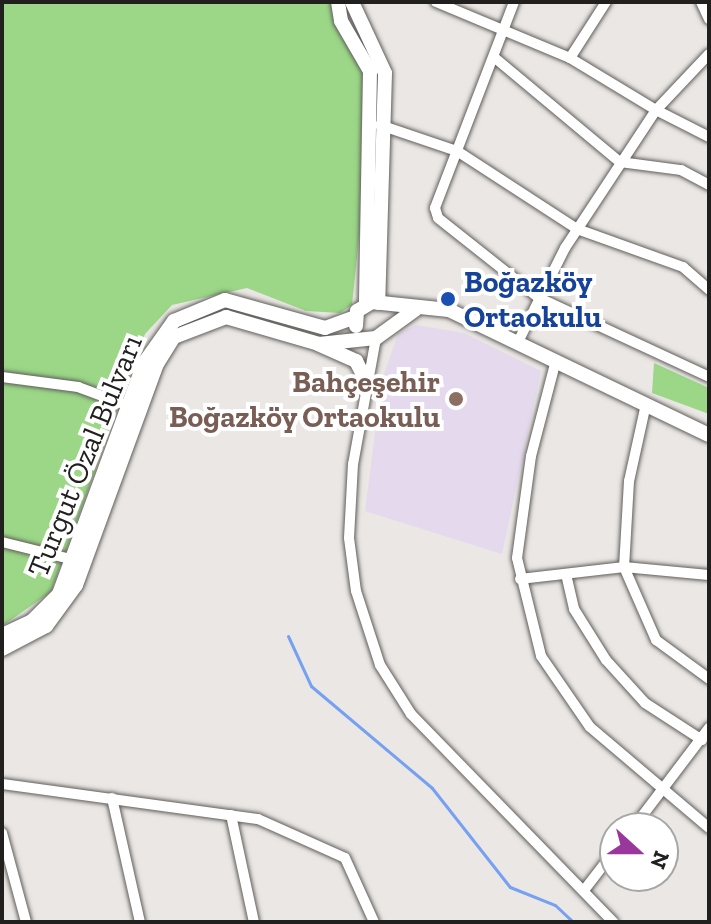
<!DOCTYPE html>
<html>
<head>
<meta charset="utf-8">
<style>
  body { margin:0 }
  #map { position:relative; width:711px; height:924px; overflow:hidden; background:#eae7e4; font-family:"Zilla Slab",serif }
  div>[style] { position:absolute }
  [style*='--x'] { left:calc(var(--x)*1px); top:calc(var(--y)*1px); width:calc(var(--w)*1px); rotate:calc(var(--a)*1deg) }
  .education>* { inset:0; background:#e5d9ed }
  .green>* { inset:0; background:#9bd787 }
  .stream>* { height:3px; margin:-1.5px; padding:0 1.5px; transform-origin:1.5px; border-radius:1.5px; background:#76a0f1 }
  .roads { filter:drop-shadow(0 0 2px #605e5b) drop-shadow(0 0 2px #605e5b) }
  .street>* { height:10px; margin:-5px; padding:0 5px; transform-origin:5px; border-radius:5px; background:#fff }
  .secondary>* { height:14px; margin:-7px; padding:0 7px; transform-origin:7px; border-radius:7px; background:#fff }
  .dots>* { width:22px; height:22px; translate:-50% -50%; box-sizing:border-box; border:4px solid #fff; border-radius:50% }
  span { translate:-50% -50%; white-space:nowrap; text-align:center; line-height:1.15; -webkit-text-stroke:8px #fff; paint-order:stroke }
  .transit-label { font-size:30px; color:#164399; font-weight:700 }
  .left { translate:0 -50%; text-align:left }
  .education-label { font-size:30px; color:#785e54; font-weight:700 }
  .right { translate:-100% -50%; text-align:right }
  .street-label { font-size:30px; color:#21201f }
  .frame { position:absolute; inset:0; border:4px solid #21201f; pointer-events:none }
  .north { position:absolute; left:599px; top:812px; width:80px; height:80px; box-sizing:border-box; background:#fff; border:2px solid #a6a6a5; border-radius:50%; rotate:111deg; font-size:22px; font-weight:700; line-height:32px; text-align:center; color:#21201f }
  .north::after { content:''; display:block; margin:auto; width:28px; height:36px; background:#9a379d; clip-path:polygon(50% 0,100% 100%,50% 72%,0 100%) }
</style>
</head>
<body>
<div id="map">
  <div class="education">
    <div style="clip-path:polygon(416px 325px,464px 333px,541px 371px,502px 554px,365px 511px,382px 380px,398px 334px)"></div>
  </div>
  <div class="green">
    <div style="clip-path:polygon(2px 2px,338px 2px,360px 45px,371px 122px,352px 305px,340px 313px,306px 311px,247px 288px,172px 305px,145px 334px,51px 592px,2px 626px)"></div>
    <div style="clip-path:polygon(654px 363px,709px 388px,709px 414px,652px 393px)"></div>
  </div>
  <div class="stream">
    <div style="--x:288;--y:636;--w:55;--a:65.3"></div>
    <div style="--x:311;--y:686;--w:158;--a:40.1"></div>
    <div style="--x:432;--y:788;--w:126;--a:51.8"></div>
    <div style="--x:510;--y:887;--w:48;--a:21.8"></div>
    <div style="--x:555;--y:905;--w:25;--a:43"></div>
  </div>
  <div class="roads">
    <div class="street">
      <div style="--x:436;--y:2;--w:145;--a:22.7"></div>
      <div style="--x:570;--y:58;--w:100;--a:31.2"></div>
      <div style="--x:656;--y:110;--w:165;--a:123.4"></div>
      <div style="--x:565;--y:248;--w:107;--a:116.6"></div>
      <div style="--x:514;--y:2;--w:221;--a:111"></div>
      <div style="--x:435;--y:208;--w:10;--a:73"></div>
      <div style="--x:438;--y:218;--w:129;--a:38.4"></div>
      <div style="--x:539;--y:298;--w:187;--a:24.9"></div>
      <div style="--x:701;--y:2;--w:19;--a:65"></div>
      <div style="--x:709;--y:54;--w:77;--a:133.4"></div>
      <div style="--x:656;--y:110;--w:59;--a:27"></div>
      <div style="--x:495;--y:58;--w:163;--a:39.8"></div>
      <div style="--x:620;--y:162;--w:62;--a:7.5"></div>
      <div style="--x:681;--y:170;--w:32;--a:28"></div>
      <div style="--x:570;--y:58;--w:67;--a:-57.3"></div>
      <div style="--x:380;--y:125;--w:81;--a:18.7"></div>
      <div style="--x:457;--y:151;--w:143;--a:33"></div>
      <div style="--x:577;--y:229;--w:113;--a:19.7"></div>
      <div style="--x:683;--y:267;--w:35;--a:41"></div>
      <div style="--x:376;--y:338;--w:128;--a:100.3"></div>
      <div style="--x:353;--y:464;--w:74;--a:93.1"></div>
      <div style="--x:349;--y:538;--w:53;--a:82.5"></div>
      <div style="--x:356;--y:591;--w:78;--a:72"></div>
      <div style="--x:380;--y:665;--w:58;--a:57.7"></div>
      <div style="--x:411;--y:714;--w:290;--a:45.8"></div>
      <div style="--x:555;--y:364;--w:95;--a:104.6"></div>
      <div style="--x:531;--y:456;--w:103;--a:97.8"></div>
      <div style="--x:517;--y:558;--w:101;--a:76.2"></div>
      <div style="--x:541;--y:656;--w:86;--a:55.4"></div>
      <div style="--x:590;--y:727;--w:156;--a:40.3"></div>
      <div style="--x:2;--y:377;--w:77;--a:7.5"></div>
      <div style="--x:78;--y:387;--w:54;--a:20.4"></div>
      <div style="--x:646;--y:404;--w:79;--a:102.4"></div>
      <div style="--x:629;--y:481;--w:86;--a:93.3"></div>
      <div style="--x:624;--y:567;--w:80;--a:66.3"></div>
      <div style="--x:656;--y:640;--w:66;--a:36.3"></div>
      <div style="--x:2;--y:542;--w:74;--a:14"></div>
      <div style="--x:566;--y:574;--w:36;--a:77"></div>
      <div style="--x:574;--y:609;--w:60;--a:57.9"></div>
      <div style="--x:606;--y:660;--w:58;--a:47.8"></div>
      <div style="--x:645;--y:703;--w:68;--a:33"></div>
      <div style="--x:520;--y:579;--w:105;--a:-6.6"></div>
      <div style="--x:624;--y:567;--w:85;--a:5.4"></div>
      <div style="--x:2;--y:784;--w:258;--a:7.8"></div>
      <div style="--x:258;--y:819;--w:95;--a:24.1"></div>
      <div style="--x:345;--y:858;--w:70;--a:65.6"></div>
      <div style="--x:112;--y:798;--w:127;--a:77.3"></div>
      <div style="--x:231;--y:815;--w:109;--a:77.9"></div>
      <div style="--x:633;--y:828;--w:126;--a:-52.8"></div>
      <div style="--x:2;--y:833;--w:92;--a:74.9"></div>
      <div style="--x:585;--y:889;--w:49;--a:-52.4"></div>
    </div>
    <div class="secondary">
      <div style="--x:338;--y:2;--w:19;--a:81"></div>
      <div style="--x:341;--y:21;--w:58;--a:59.9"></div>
      <div style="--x:370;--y:71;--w:232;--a:91"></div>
      <div style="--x:352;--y:2;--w:78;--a:65.1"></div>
      <div style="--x:385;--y:73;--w:230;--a:91.7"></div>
      <div style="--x:356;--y:326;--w:15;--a:-86"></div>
      <div style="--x:357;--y:311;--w:17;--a:-31"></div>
      <div style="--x:372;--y:302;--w:77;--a:5.9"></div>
      <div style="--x:449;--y:310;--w:288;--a:25.7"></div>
      <div style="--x:318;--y:344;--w:42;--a:24.1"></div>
      <div style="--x:356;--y:361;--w:20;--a:63"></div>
      <div style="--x:2;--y:635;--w:33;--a:-25"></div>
      <div style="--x:32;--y:621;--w:38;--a:-45"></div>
      <div style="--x:59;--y:594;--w:246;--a:-69.8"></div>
      <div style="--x:144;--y:363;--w:52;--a:-54.5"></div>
      <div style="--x:174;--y:321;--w:55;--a:-22.4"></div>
      <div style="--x:225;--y:300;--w:104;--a:15.6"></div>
      <div style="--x:325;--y:328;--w:32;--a:-20"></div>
      <div style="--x:2;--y:649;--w:50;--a:-27.6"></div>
      <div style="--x:46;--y:626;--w:51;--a:-53.8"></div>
      <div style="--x:76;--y:585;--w:235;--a:-69.9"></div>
      <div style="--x:157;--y:364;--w:32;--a:-58"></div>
      <div style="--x:174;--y:337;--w:56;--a:-21"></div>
      <div style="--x:226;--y:317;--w:97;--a:16.2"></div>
      <div style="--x:319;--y:344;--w:57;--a:-6"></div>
      <div style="--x:376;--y:338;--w:49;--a:-35.9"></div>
    </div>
  </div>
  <div class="dots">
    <div style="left:448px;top:299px;background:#1a4fb4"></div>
    <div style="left:456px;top:399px;background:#8d6e63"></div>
  </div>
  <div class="transit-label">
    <span class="left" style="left:464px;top:299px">Boğazköy<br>Ortaokulu</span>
  </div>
  <div class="education-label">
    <span class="right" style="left:440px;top:399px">Bahçeşehir<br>Boğazköy Ortaokulu</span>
  </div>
  <div class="street-label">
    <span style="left:85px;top:456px;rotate:-68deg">Turgut Özal Bulvarı</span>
  </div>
  <div class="frame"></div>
  <div class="north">N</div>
</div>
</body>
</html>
